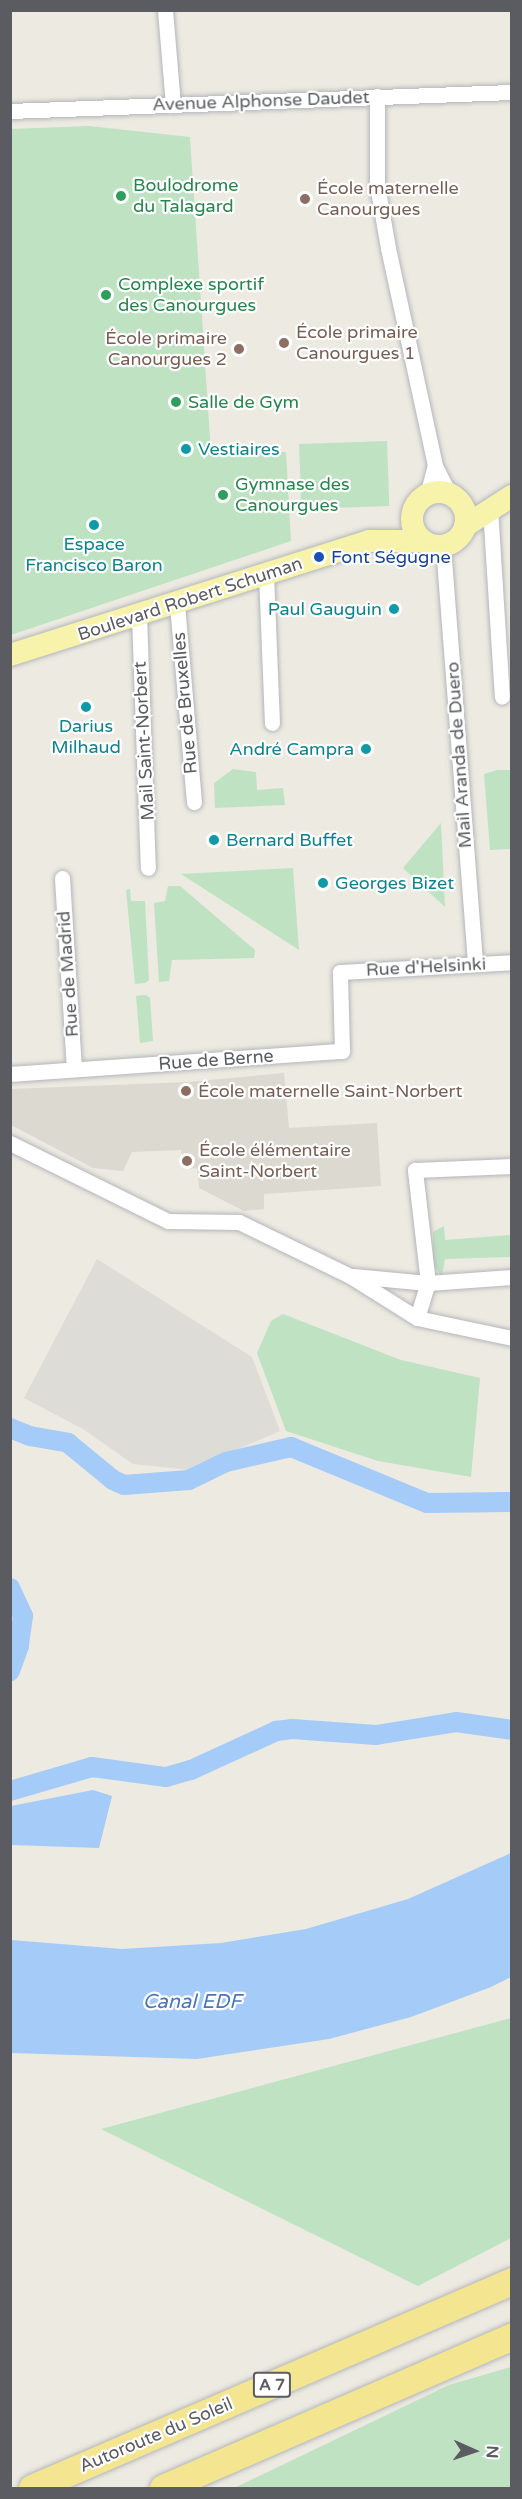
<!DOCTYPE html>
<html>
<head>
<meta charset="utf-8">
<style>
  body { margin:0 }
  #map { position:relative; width:522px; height:2499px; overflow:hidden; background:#eceae1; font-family:"Varela Round",sans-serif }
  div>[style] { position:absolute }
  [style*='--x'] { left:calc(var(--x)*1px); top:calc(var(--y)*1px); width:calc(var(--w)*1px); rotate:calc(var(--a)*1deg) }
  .industrial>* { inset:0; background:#dddcd6 }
  .education>* { inset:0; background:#dbd9d0 }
  .green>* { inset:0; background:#bfe2c3; transform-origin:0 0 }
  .water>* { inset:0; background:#a5cbf8 }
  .canal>* { height:20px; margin:-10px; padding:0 10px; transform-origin:10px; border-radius:10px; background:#a5cbf8 }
  .roads { filter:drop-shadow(0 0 2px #b4b6bb) drop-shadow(0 0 2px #b4b6bb) }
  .minor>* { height:15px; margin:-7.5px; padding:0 7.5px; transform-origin:7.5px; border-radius:7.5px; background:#fff }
  .primary>* { height:22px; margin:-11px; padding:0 11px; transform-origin:11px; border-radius:11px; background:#f8f3aa }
  .primary>.ring { margin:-11px; padding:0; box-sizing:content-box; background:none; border:22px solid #f8f3aa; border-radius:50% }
  .motorway>* { height:27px; margin:-13.5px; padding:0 13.5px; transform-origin:13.5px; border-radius:13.5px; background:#f4e590 }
  .dots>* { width:16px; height:16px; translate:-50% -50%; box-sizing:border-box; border:3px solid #fff; border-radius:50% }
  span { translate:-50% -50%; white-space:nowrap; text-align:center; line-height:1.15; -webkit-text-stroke:4.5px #fff; paint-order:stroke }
  .shield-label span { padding:2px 4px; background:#fff; border:2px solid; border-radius:4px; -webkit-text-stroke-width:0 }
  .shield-label { font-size:16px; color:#5a5c61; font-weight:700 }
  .street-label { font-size:18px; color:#5a5c61 }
  .leisure-label { font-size:18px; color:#27864d }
  .left { translate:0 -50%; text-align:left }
  .education-label { font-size:18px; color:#785e54 }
  .right { translate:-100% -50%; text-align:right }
  .culture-label { font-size:18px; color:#0d838f }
  .transit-label { font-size:18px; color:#164399 }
  .water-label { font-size:20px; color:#4a75b9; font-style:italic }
  .frame { position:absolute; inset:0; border:12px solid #5a5c61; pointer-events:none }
  .north { position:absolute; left:444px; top:2421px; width:60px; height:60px; -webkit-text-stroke:4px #fff; paint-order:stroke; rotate:93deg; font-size:16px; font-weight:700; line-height:24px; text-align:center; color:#5a5c61 }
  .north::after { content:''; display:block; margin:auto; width:21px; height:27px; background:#5a5c61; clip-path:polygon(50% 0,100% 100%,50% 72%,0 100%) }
</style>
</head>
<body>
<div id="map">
  <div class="industrial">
    <div style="clip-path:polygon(97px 1259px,252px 1357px,280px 1431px,189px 1470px,133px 1464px,83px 1429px,24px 1398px)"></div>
  </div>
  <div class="education">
    <div style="clip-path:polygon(284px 1073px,289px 1128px,377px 1123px,381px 1186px,264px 1194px,264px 1209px,244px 1211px,199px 1188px,197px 1168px,183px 1169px,181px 1150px,132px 1152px,123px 1171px,93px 1168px,11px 1125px,11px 1089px,188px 1082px)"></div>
  </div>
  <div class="green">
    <div style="clip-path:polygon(89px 126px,190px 137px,211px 453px,286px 452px,291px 541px,11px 635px,11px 129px)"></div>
    <div style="left:387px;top:441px;width:65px;height:88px;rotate:88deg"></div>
    <div style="clip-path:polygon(233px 769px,256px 772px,257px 790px,283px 788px,285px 805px,215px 808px,214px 783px)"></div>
    <div style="clip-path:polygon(497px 770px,511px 770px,511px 849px,490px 850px,484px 774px)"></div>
    <div style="clip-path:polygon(441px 823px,445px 907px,403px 868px)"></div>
    <div style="clip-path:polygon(293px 868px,299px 950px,181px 874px)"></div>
    <div style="clip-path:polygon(168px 886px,180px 886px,255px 950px,254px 958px,172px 960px,169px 981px,159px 982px,154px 903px,165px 901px)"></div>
    <div style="clip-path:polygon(130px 889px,131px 901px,145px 901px,149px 980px,145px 983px,135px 984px,126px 890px)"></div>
    <div style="clip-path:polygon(146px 995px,150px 998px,153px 1041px,140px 1043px,136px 996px)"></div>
    <div style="clip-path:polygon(444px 1226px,445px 1240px,511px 1235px,511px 1257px,445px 1259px,442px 1276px,433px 1265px,433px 1232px)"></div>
    <div style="clip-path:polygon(283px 1314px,401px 1360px,480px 1378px,471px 1477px,378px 1461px,286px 1431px,257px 1353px,271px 1321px)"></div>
    <div style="clip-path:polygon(511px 2018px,511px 2238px,418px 2286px,101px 2129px)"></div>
    <div style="clip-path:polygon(511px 2367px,511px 2488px,234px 2488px,449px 2385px)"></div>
  </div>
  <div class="water">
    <div style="clip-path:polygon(93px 1790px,112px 1796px,99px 1848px,11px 1845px,11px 1806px)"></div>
    <div style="clip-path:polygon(511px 1853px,511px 1977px,491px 1987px,411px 2017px,329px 2039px,197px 2059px,11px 2053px,11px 1940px,122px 1949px,221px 1943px,306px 1929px,408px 1899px)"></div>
  </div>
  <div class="canal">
    <div style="--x:10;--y:1428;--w:22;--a:22"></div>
    <div style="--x:30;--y:1436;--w:39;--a:10"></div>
    <div style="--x:68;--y:1443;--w:58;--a:39.4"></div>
    <div style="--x:113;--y:1480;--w:12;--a:24"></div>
    <div style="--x:124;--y:1485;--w:65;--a:-4.4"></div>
    <div style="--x:189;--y:1480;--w:41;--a:-25.9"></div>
    <div style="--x:226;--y:1462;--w:67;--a:-13"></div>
    <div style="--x:291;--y:1447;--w:147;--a:22.4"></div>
    <div style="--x:427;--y:1503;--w:85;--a:-0.7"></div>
    <div style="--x:10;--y:1588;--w:31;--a:65"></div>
    <div style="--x:23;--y:1616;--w:30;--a:98"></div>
    <div style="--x:19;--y:1646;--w:27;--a:110"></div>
    <div style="--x:10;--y:1791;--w:85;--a:-16.3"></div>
    <div style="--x:92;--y:1767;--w:75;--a:7.7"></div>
    <div style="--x:166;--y:1777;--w:26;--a:-16"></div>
    <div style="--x:191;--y:1770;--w:94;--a:-24.6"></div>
    <div style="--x:276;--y:1731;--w:16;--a:-7"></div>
    <div style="--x:292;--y:1729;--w:84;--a:4.1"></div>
    <div style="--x:376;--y:1735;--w:81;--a:-9.2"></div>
    <div style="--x:456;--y:1722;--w:57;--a:8.1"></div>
  </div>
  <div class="roads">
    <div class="minor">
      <div style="--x:165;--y:10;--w:95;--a:85.2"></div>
      <div style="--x:377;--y:96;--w:89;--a:90"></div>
      <div style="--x:377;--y:185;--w:64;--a:80.1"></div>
      <div style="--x:388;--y:248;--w:223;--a:77.8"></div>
      <div style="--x:435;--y:466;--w:33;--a:63"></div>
      <div style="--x:10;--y:111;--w:502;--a:-2.17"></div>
      <div style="--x:427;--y:495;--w:30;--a:-75"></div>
      <div style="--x:490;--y:508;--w:189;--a:86.4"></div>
      <div style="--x:443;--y:546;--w:419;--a:85.6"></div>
      <div style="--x:266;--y:574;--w:149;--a:87.7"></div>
      <div style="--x:177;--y:604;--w:199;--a:85.1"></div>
      <div style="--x:139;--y:615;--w:253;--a:88"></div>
      <div style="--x:62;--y:878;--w:191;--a:86.4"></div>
      <div style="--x:10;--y:1074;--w:333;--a:-4"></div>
      <div style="--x:342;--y:1051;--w:79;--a:-91.5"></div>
      <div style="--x:340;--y:972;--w:172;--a:-3.3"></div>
      <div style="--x:10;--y:1143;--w:176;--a:26.3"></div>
      <div style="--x:168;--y:1221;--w:71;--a:0.8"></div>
      <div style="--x:239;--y:1222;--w:123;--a:25.9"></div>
      <div style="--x:350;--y:1276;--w:79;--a:32.1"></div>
      <div style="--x:417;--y:1318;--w:97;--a:11.9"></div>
      <div style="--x:353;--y:1276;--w:75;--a:5.3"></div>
      <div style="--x:428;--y:1283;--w:84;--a:-4.1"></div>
      <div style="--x:417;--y:1318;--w:37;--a:-73"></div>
      <div style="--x:428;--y:1283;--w:114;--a:-96.6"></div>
      <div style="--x:415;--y:1170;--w:97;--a:-2.4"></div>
    </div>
    <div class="primary">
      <div class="ring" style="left:412px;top:492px;width:32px;height:32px"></div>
      <div style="--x:465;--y:526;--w:56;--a:-32.6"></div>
      <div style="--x:10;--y:655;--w:377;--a:-17.6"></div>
      <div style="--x:369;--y:541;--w:54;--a:0"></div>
    </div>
    <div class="motorway">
      <div style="--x:32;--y:2488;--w:523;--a:-23.33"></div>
      <div style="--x:163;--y:2488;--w:381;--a:-23.5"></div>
    </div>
  </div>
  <div class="dots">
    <div style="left:121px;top:196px;background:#2e9e5b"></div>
    <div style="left:305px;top:199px;background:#8d6e63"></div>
    <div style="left:106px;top:295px;background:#2e9e5b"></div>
    <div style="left:284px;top:343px;background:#8d6e63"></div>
    <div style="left:239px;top:349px;background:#8d6e63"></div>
    <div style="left:176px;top:402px;background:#2e9e5b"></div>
    <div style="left:186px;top:449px;background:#0f9aa8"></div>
    <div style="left:223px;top:495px;background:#2e9e5b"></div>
    <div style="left:94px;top:525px;background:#0f9aa8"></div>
    <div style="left:319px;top:557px;background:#1a4fb4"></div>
    <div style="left:394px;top:609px;background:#0f9aa8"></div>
    <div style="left:86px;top:707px;background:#0f9aa8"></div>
    <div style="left:366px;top:749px;background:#0f9aa8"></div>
    <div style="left:214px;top:840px;background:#0f9aa8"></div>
    <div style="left:323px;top:883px;background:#0f9aa8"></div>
    <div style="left:186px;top:1091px;background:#8d6e63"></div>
    <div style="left:187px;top:1161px;background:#8d6e63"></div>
  </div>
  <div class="shield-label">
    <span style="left:272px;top:2385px">A 7</span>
  </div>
  <div class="street-label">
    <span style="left:261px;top:101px;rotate:-2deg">Avenue Alphonse Daudet</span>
    <span style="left:190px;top:599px;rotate:-18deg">Boulevard Robert Schuman</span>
    <span style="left:185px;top:703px;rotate:-95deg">Rue de Bruxelles</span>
    <span style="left:144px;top:741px;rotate:-93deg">Mail Saint-Norbert</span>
    <span style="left:459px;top:755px;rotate:-94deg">Mail Aranda de Duero</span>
    <span style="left:426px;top:967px;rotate:-3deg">Rue d'Helsinki</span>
    <span style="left:68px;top:974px;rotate:-94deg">Rue de Madrid</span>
    <span style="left:216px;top:1060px;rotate:-4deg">Rue de Berne</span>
    <span style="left:156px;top:2435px;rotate:-23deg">Autoroute du Soleil</span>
  </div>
  <div class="leisure-label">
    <span class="left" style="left:133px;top:196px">Boulodrome<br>du Talagard</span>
    <span class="left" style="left:118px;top:295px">Complexe sportif<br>des Canourgues</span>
    <span class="left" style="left:188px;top:402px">Salle de Gym</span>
    <span class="left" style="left:235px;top:495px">Gymnase des<br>Canourgues</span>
  </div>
  <div class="education-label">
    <span class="left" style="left:317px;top:199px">École maternelle<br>Canourgues</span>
    <span class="left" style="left:296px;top:343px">École primaire<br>Canourgues 1</span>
    <span class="right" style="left:227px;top:349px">École primaire<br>Canourgues 2</span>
    <span class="left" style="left:198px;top:1091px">École maternelle Saint-Norbert</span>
    <span class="left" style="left:199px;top:1161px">École élémentaire<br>Saint-Norbert</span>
  </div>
  <div class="culture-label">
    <span class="left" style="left:198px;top:449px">Vestiaires</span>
    <span style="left:94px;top:555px">Espace<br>Francisco Baron</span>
    <span class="right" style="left:382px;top:609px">Paul Gauguin</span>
    <span style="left:86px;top:737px">Darius<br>Milhaud</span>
    <span class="right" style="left:354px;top:749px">André Campra</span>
    <span class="left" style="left:226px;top:840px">Bernard Buffet</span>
    <span class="left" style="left:335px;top:883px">Georges Bizet</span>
  </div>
  <div class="transit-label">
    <span class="left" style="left:331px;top:557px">Font Ségugne</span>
  </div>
  <div class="water-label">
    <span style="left:192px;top:2002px">Canal EDF</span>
  </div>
  <div class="frame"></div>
  <div class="north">N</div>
</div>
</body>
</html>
